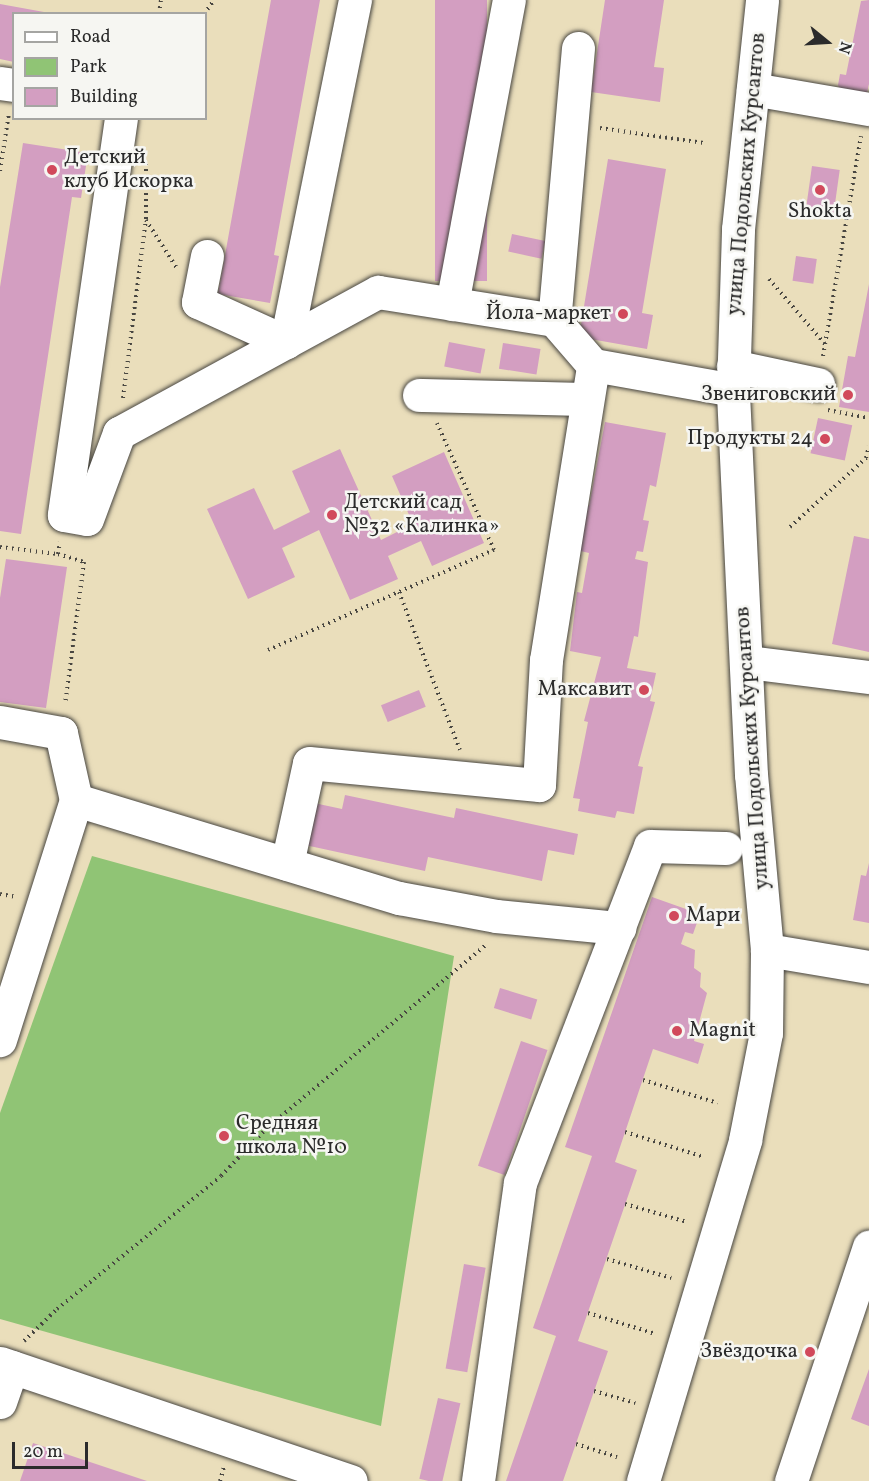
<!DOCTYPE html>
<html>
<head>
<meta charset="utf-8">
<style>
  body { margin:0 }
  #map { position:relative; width:869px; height:1481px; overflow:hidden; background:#eadebb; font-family:Vollkorn,serif }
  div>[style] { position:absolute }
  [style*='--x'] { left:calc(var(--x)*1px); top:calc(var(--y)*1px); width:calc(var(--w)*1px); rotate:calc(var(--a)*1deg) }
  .green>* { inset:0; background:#90c475 }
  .building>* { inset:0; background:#d39ec1; transform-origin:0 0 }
  .path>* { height:4px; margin-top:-2px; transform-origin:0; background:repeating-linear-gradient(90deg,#484641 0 1.5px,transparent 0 6px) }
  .roads { filter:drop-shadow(0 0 2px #484641) drop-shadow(0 0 2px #484641) }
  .minor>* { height:33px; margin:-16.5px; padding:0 16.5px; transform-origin:16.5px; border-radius:16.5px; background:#fff }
  .dots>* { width:16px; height:16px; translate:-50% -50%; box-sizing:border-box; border:3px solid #f6f6f2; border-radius:50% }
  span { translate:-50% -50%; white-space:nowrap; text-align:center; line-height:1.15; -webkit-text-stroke:5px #f6f6f2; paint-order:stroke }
  .poi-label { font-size:21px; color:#2b2b2b }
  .left { translate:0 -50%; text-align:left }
  .right { translate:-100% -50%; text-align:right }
  .street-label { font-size:21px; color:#2b2b2b }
  .legend { position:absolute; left:12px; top:12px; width:195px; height:108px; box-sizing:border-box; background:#f6f6f2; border:2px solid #a5a5a2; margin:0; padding:8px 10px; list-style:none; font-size:18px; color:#2b2b2b }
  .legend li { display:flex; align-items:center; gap:12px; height:30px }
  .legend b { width:30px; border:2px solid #a5a5a2 }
  .north { position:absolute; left:797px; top:12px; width:60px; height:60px; -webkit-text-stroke:4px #f6f6f2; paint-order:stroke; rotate:108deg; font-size:16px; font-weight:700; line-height:24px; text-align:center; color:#2b2b2b }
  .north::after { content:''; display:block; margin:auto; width:21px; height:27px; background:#2b2b2b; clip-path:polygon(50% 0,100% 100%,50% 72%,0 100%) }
  .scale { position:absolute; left:12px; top:1442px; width:76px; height:27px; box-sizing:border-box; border:3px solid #2b2b2b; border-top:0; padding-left:8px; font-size:18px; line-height:21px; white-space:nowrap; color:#2b2b2b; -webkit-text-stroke:4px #f6f6f2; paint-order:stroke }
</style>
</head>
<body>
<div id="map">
  <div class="green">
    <div style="clip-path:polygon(92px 856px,454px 956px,381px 1426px,0 1319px,0 1113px)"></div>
  </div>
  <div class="building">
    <div style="clip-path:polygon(271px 0,320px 0,274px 255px,279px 256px,270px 303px,218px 294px)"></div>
    <div style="left:435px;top:0;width:52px;height:281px"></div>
    <div style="clip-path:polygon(605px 0,664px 0,654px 67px,664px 68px,660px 102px,591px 92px)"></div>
    <div style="clip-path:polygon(869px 0,869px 84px,866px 97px,840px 90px,838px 85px,840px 74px,846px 75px,861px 1px)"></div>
    <div style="clip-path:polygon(0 4px,44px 12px,14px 14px,14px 62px,0 59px)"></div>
    <div style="clip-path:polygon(23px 143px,88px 153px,81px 198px,72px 197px,21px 534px,0 531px,0 287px)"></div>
    <div style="clip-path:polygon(608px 159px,666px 169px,642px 313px,653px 315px,647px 349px,579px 337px)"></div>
    <div style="left:812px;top:166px;width:28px;height:45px;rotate:8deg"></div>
    <div style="left:512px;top:234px;width:34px;height:18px;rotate:12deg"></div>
    <div style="left:796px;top:256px;width:21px;height:25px;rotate:8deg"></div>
    <div style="clip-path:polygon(869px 284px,869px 412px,839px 407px,848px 356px,855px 357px)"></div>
    <div style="left:449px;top:342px;width:37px;height:25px;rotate:11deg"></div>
    <div style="left:503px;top:343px;width:38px;height:26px;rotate:9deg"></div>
    <div style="left:818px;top:418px;width:35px;height:36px;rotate:12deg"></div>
    <div style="clip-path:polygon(605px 422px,666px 433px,656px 487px,650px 485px,643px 520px,649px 521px,643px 552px,637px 551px,635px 559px,648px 562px,638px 637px,634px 636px,627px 668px,656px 673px,650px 701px,655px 702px,638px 766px,643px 767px,634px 814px,617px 811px,615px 818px,578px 811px,580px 799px,573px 798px,588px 722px,584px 721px,601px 657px,570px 651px,577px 592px,582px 593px,589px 553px,572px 549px,581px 505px,589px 506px)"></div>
    <div style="clip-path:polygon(340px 449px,381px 540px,413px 524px,392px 476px,444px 452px,484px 543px,432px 566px,421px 541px,388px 556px,398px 579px,350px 600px,319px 530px,282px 548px,295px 577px,248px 599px,207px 509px,254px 488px,274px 530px,310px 512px,292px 471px)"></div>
    <div style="clip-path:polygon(854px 536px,869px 539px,869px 652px,832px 644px)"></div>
    <div style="clip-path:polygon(6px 559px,67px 567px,46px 708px,0 702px,0 598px)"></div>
    <div style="left:419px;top:690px;width:18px;height:41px;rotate:68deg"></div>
    <div style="clip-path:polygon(345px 795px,454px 818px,456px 808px,578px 834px,574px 855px,548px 850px,542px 881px,428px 857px,425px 871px,305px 845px,314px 803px,342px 809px)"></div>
    <div style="clip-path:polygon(869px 863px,869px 923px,853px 920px,861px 875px,866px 876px)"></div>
    <div style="clip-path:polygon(652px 897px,700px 914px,693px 934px,685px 932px,681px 944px,695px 950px,694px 968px,701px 973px,700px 987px,707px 993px,694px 1041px,704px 1044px,698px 1064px,653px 1049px,615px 1162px,637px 1170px,578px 1341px,608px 1351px,563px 1481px,506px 1481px,556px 1336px,533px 1328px,592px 1156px,565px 1147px)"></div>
    <div style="left:500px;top:988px;width:39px;height:21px;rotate:17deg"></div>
    <div style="left:521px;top:1041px;width:28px;height:132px;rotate:19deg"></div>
    <div style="left:464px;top:1264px;width:22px;height:106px;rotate:10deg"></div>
    <div style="clip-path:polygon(869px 1369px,869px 1426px,851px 1419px)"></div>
    <div style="left:438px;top:1398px;width:23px;height:83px;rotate:13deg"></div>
    <div style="clip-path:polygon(33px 1443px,147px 1481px,20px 1481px)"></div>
  </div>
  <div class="path">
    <div style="--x:159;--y:14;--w:14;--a:-82"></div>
    <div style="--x:204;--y:14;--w:17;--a:-54"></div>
    <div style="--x:600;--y:128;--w:105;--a:8.2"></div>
    <div style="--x:0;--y:171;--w:59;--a:-81.2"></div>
    <div style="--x:146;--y:220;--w:56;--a:57.4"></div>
    <div style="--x:769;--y:279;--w:86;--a:49.3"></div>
    <div style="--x:823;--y:356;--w:223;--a:-80.2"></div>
    <div style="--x:123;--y:398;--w:180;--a:-82.7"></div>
    <div style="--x:146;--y:219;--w:55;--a:-90"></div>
    <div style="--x:828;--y:410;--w:42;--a:11"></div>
    <div style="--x:790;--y:527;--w:103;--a:-42.2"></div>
    <div style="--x:866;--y:458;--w:12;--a:-76"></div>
    <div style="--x:0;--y:547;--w:58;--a:6.9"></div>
    <div style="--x:58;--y:554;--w:12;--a:-81"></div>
    <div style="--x:58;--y:554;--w:27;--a:17"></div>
    <div style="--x:84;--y:562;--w:143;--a:97.6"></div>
    <div style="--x:399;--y:592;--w:169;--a:68.9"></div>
    <div style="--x:268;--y:650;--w:247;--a:-23.9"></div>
    <div style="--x:494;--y:550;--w:139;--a:-114.2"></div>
    <div style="--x:0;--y:894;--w:17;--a:10"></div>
    <div style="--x:643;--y:1080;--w:78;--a:17"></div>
    <div style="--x:625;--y:1132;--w:83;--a:17.6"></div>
    <div style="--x:625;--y:1204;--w:65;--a:16.2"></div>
    <div style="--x:607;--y:1259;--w:67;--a:16.5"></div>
    <div style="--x:588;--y:1313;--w:71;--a:17.2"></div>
    <div style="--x:24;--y:1341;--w:46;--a:-44.1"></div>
    <div style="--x:57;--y:1309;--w:211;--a:-39"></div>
    <div style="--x:221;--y:1176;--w:66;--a:-46.2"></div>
    <div style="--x:267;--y:1128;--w:287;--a:-39.9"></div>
    <div style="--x:594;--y:1391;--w:43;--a:16.3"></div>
    <div style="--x:576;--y:1444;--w:43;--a:17.6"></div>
    <div style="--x:220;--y:1481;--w:15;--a:-74"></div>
  </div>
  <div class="roads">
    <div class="minor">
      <div style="--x:578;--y:48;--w:273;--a:95"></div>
      <div style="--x:554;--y:320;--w:60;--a:49.1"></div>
      <div style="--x:0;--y:83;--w:14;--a:8"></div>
      <div style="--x:753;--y:89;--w:118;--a:9.8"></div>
      <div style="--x:121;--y:118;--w:401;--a:98.2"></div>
      <div style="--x:64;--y:515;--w:23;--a:10"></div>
      <div style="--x:87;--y:519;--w:92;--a:-69.6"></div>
      <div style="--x:119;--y:433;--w:295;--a:-28.6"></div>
      <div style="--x:378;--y:292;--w:178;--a:9"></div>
      <div style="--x:207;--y:256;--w:47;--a:101.1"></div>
      <div style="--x:198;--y:302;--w:97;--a:24.4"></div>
      <div style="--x:286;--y:342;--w:349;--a:-78.6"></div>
      <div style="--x:452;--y:304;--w:309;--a:-79.4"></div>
      <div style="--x:733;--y:366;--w:87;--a:12"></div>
      <div style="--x:419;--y:395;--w:168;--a:1.4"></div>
      <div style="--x:747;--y:662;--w:123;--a:7"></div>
      <div style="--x:0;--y:722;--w:62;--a:10.2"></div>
      <div style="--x:61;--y:733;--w:69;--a:77.4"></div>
      <div style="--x:76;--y:800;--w:252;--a:107.6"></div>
      <div style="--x:76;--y:800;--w:338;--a:16.9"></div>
      <div style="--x:399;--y:898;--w:99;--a:10.5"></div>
      <div style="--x:496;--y:916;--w:124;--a:5.6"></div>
      <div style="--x:287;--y:864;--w:103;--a:-77.7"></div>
      <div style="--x:309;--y:763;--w:231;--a:5.5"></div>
      <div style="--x:539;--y:785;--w:125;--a:-86.8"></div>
      <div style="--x:546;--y:660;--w:299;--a:-80.9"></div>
      <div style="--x:593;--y:365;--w:142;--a:10.1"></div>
      <div style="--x:767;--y:950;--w:103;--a:9.5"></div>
      <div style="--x:0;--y:1363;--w:370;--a:18.6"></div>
      <div style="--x:0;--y:1402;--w:37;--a:-71"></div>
      <div style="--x:478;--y:1481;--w:301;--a:-82"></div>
      <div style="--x:520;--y:1183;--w:361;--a:-68.9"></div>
      <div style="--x:650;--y:846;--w:76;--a:1.5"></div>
      <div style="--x:643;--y:1481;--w:356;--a:-73.3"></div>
      <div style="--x:745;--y:1140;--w:109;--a:-78.9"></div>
      <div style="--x:766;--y:1033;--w:83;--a:-89.3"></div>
      <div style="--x:767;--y:950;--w:176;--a:-95.2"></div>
      <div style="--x:751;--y:775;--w:385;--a:-92.7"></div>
      <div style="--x:733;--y:390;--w:161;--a:-88.2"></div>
      <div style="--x:738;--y:229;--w:230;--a:-84"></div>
      <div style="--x:791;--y:1481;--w:247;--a:-71.6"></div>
    </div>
  </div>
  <div class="dots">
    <div style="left:52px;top:170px;background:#d1495b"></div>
    <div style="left:820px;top:190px;background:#d1495b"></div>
    <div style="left:623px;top:314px;background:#d1495b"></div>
    <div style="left:848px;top:395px;background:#d1495b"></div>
    <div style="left:825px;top:439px;background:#d1495b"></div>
    <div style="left:332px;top:515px;background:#d1495b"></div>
    <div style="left:644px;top:690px;background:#d1495b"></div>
    <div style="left:674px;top:916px;background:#d1495b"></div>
    <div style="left:677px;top:1031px;background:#d1495b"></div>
    <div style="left:224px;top:1136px;background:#d1495b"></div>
    <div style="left:810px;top:1352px;background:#d1495b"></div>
  </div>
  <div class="poi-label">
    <span class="left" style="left:64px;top:170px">Детский<br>клуб Искорка</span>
    <span style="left:820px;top:212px">Shokta</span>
    <span class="right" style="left:611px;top:314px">Йола-маркет</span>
    <span class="right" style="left:836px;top:395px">Звениговский</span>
    <span class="right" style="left:813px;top:439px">Продукты 24</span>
    <span class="left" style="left:344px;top:515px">Детский сад<br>№32 «Калинка»</span>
    <span class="right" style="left:632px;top:690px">Максавит</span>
    <span class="left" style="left:686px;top:916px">Мари</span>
    <span class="left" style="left:689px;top:1031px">Magnit</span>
    <span class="left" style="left:236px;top:1136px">Средняя<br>школа №10</span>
    <span class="right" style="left:798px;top:1352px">Звёздочка</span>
  </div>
  <div class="street-label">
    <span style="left:747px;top:174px;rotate:-85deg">улица Подольских Курсантов</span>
    <span style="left:753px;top:748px;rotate:-94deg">улица Подольских Курсантов</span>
  </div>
  <ul class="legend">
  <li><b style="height:8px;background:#fff"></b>Road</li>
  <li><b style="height:16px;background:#90c475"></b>Park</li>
  <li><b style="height:16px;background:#d39ec1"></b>Building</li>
  </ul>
  <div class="north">N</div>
  <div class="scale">20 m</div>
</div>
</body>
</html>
